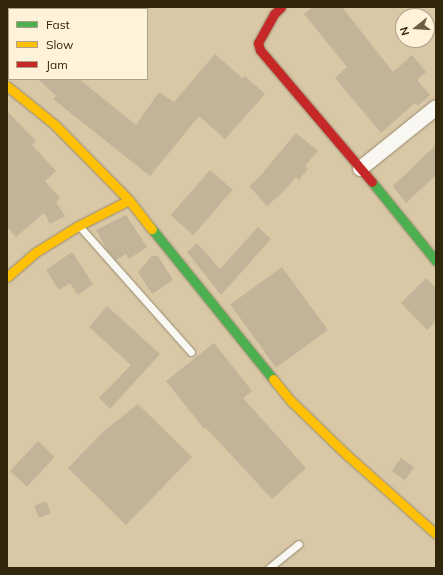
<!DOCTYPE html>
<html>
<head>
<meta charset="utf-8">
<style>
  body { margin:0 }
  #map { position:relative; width:443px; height:575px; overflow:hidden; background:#d9c8a6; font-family:Mulish,sans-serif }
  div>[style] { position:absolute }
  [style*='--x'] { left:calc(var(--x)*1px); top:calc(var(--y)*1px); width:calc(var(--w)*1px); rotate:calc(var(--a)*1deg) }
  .building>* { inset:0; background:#c1b499; transform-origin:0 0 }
  .roads { filter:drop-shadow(0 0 1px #978a6f) drop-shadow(0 0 1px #978a6f) }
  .lane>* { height:7px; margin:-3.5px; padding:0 3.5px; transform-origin:3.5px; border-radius:3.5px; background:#f9f7f2 }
  .street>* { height:15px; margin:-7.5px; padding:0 7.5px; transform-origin:7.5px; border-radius:7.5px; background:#f9f7f2 }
  .fast>* { height:9px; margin:-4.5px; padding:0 4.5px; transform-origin:4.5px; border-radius:4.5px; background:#4caf50 }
  .slow>* { height:9px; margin:-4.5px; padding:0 4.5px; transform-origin:4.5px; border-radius:4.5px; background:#ffc107 }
  .jam>* { height:9px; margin:-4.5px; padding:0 4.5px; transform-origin:4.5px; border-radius:4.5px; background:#c62828 }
  span { translate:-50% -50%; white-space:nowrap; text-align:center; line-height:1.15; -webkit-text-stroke:4px #fff2da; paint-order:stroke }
  .frame { position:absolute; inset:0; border:8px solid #31250c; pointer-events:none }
  .legend { position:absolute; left:8px; top:8px; width:140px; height:72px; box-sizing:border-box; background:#fff2da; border:1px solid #ada088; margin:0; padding:5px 7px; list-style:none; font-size:12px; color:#31250c }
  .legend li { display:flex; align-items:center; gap:8px; height:20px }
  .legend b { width:20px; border:1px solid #ada088 }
  .north { position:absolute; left:395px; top:8px; width:40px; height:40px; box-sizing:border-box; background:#fff2da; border:1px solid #ada088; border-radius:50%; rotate:253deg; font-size:11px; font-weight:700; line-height:16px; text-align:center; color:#31250c }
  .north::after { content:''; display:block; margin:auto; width:14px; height:18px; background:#6c5e42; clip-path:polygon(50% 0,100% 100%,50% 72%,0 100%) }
</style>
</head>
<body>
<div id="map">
  <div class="building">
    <div style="clip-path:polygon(313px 7px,342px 7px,393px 72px,412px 55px,426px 72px,417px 80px,430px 95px,418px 106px,415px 103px,381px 133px,335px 78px,347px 67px,304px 14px)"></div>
    <div style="clip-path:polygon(215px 54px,242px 78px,245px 76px,265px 94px,225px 139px,199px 116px,150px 176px,53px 99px,56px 96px,38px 79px,79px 79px,136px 125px,159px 92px,174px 102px)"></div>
    <div style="clip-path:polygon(7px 111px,36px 141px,32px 145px,56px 171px,45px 181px,60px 198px,56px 202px,65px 216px,50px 224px,44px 213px,16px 237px,7px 227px)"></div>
    <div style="clip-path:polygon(296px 133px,318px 151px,305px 166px,308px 169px,299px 180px,296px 177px,284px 191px,267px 206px,249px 186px,260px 176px)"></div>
    <div style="clip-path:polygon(436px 145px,436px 175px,406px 203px,393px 186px)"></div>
    <div style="left:210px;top:170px;width:30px;height:60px;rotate:41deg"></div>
    <div style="clip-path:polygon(126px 215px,147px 247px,129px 259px,126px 254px,116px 260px,107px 250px,96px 230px)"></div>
    <div style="clip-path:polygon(258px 227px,271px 239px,221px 295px,187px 252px,197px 243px,220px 269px)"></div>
    <div style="clip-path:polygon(72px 252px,93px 284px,78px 295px,70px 283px,59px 290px,46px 270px)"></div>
    <div style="clip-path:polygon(152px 256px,158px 256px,173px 280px,152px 294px,138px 272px)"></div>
    <div style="left:282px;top:267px;width:78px;height:64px;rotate:54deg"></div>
    <div style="clip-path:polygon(426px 278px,436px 288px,436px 321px,427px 330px,401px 303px)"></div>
    <div style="clip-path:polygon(107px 306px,160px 354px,110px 409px,99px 398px,131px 365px,89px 327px)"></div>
    <div style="clip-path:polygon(214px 343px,252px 391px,243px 398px,306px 468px,272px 499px,206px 428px,204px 429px,166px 381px)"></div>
    <div style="clip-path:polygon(138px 404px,192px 457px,126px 525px,68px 468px,105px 430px)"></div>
    <div style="left:38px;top:441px;width:23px;height:41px;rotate:43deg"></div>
    <div style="left:401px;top:458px;width:16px;height:16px;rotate:35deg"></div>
    <div style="left:46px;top:501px;width:13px;height:13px;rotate:67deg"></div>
  </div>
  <div class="roads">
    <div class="lane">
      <div style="--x:80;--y:227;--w:167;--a:48.4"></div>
      <div style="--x:269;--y:568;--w:38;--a:-39"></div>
    </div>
    <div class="street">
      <div style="--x:360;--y:168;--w:97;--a:-38.8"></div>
    </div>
    <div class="fast">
      <div style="--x:372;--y:182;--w:102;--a:51"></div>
      <div style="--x:152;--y:229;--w:193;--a:51.1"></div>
    </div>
    <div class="slow">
      <div style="--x:7;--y:86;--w:62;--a:39.1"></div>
      <div style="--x:55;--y:125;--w:105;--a:45.4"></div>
      <div style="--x:129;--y:200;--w:37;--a:52"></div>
      <div style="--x:7;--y:277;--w:38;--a:-41"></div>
      <div style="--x:36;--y:252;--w:49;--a:-31.8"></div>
      <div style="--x:78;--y:226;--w:57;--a:-27"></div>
      <div style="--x:273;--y:379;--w:28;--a:51"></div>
      <div style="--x:291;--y:401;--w:78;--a:44"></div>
      <div style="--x:347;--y:455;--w:119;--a:41.6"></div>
    </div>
    <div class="jam">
      <div style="--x:281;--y:7;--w:10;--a:135"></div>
      <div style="--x:274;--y:14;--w:33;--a:119"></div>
      <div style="--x:258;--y:43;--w:7;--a:74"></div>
      <div style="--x:260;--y:50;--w:173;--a:49.7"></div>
    </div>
  </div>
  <div class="frame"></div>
  <ul class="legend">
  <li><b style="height:5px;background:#4caf50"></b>Fast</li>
  <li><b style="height:5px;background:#ffc107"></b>Slow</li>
  <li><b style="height:5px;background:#c62828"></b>Jam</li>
  </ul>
  <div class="north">N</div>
</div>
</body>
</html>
